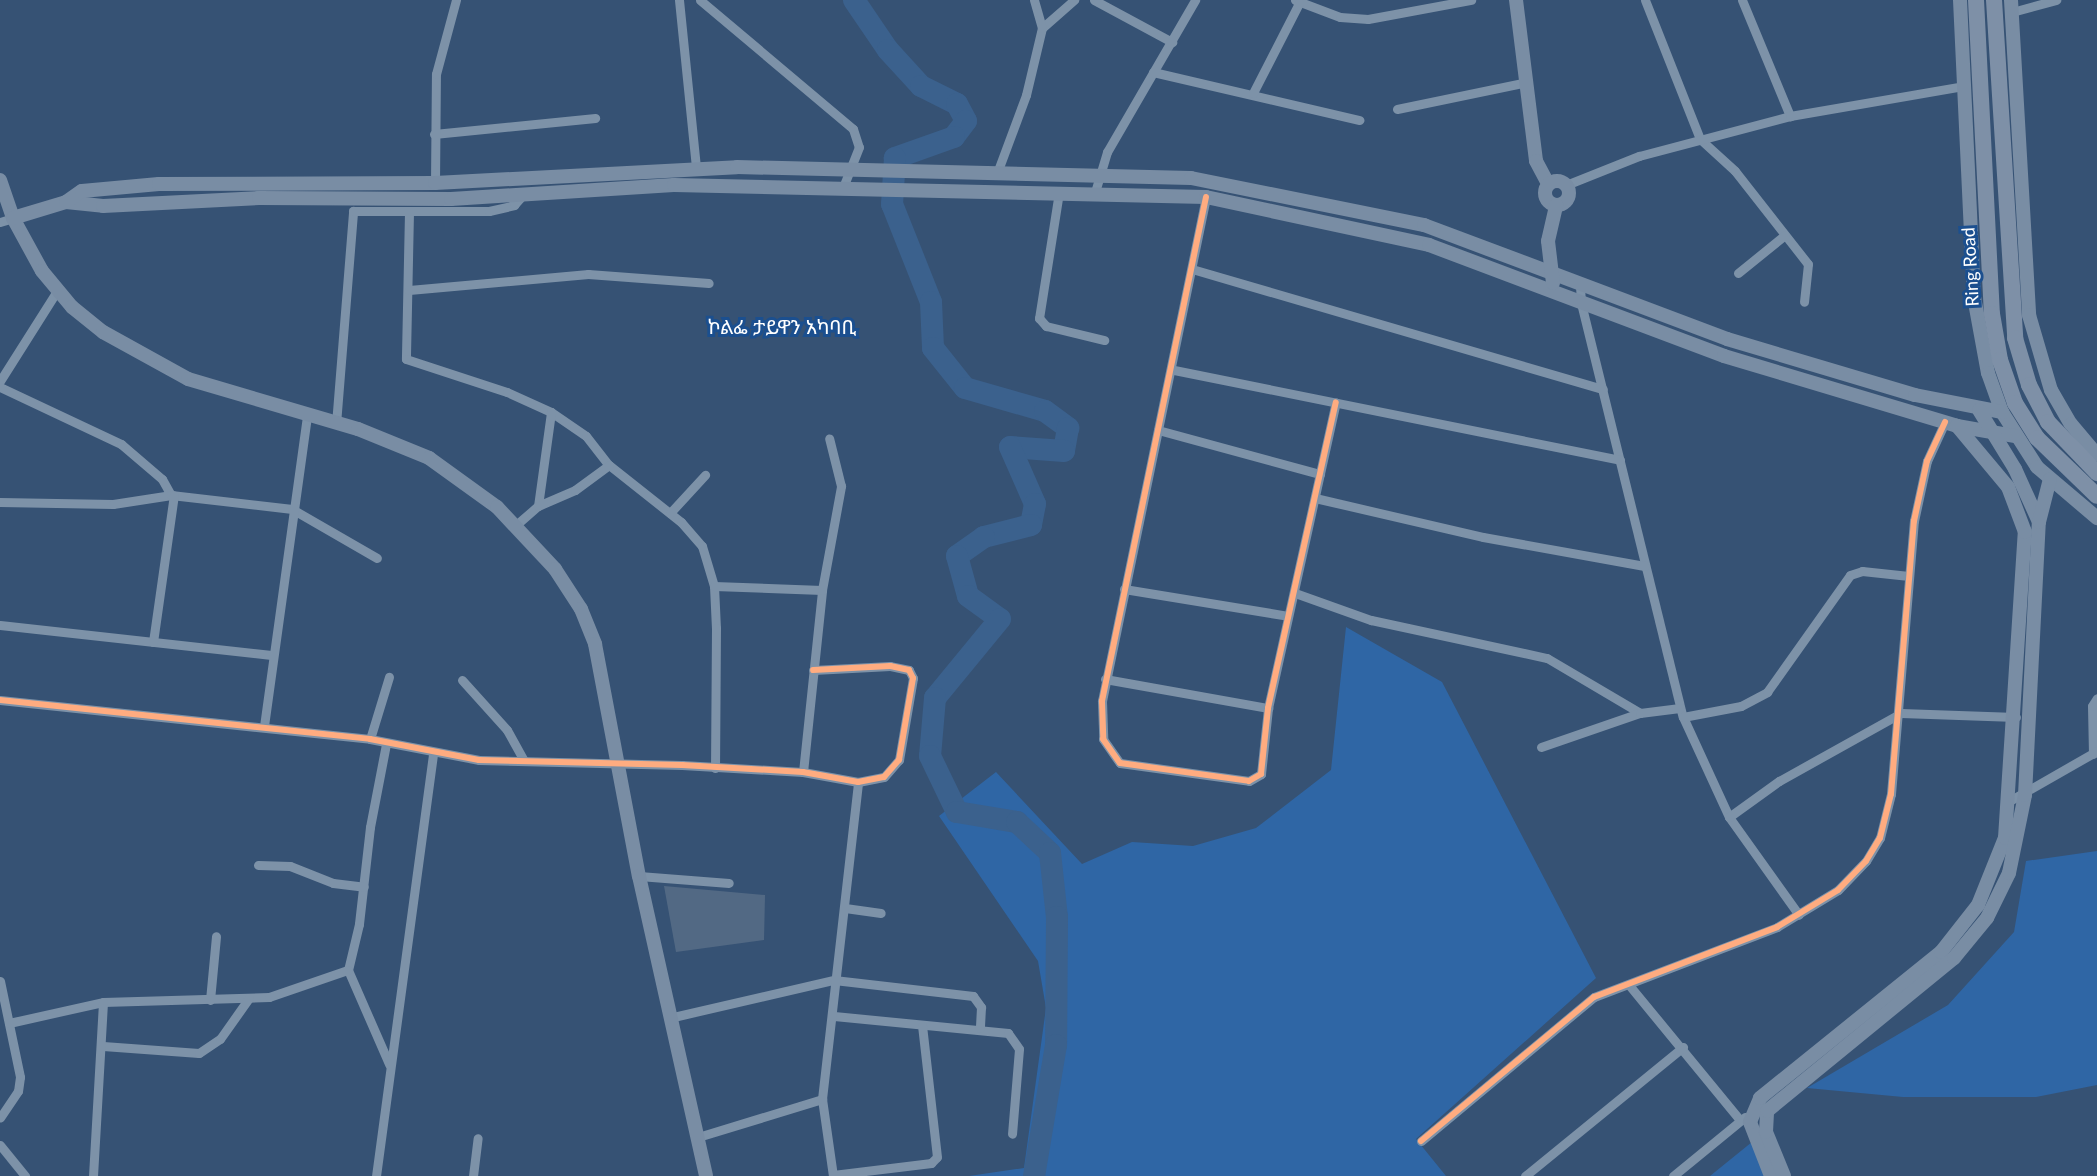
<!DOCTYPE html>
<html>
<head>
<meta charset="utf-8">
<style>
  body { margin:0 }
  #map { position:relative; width:2097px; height:1176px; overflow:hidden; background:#365274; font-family:Lato,"Noto Sans Ethiopic",sans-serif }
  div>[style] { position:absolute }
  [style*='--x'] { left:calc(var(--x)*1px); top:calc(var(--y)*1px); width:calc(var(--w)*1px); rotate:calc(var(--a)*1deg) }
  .green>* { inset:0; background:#2f66a5 }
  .river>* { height:22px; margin:-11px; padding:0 11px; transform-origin:11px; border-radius:11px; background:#3b618d }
  .building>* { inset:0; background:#526984 }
  .minor>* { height:9px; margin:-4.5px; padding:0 4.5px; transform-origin:4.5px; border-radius:4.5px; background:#7d92a8 }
  .secondary>* { height:14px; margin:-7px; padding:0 7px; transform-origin:7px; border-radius:7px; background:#798da4 }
  .secondary>.ring { margin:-7px; padding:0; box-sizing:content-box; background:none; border:14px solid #798da4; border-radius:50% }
  .trunk>* { height:16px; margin:-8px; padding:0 8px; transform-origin:8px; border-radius:8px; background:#7e90a7 }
  .cycleway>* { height:6px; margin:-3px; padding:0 3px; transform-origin:3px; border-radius:3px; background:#ffac80 }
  span { translate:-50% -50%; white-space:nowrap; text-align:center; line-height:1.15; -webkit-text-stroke:6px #1b4f8f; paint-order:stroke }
  .street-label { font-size:18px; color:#fff }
  .neighbourhood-label { font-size:20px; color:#fff }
</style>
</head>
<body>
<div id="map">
  <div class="green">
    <div style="clip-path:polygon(1346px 627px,1442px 682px,1596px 978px,1416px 1139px,1446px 1176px,969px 1176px,1024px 1168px,1046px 1008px,1038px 961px,939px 816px,996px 772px,1082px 864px,1132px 842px,1193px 846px,1256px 828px,1331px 770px)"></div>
    <div style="clip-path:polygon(2097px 851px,2097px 1085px,2036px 1097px,1903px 1097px,1807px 1088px,1948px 1005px,2014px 932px,2026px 861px)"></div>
    <div style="clip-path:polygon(1752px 1142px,1768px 1176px,1710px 1176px)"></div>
  </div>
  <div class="river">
    <div style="--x:854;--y:0;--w:60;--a:55.8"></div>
    <div style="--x:888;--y:50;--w:49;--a:47.5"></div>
    <div style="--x:921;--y:86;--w:40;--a:26.6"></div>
    <div style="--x:957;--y:104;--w:19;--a:62"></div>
    <div style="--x:966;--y:121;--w:20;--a:127"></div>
    <div style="--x:954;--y:137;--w:63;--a:160.4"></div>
    <div style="--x:895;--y:158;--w:46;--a:93.7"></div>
    <div style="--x:892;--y:204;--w:105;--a:68.3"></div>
    <div style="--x:931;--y:302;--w:46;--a:87.5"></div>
    <div style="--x:933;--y:348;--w:51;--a:51.3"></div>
    <div style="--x:965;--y:388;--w:83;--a:16"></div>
    <div style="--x:1045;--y:411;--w:29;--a:36"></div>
    <div style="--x:1068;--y:428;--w:23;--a:100"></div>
    <div style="--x:1064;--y:451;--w:54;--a:-175.8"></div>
    <div style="--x:1010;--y:447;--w:62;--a:66.3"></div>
    <div style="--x:1035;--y:504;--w:21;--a:101"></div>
    <div style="--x:1031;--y:525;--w:49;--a:165.7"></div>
    <div style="--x:984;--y:537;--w:33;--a:145"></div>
    <div style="--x:957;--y:556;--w:41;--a:74.6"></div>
    <div style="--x:968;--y:596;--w:39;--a:36"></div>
    <div style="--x:1000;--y:619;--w:102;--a:129.4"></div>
    <div style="--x:935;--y:698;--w:58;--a:94.9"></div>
    <div style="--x:930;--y:756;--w:62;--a:64.3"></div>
    <div style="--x:957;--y:812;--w:61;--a:9.5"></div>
    <div style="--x:1017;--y:822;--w:45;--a:43.2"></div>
    <div style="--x:1050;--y:853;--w:64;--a:83.8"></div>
    <div style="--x:1057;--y:917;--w:128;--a:90.4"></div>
    <div style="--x:1056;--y:1045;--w:133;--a:99.5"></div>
  </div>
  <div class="building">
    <div style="clip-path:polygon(664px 886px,765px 895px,764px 940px,676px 952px)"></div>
  </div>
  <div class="minor">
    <div style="--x:679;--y:0;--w:169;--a:84.2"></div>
    <div style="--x:700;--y:0;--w:200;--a:40.1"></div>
    <div style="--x:853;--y:129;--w:19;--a:72"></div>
    <div style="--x:859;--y:147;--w:46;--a:111.6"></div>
    <div style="--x:1094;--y:0;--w:89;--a:28.3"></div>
    <div style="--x:1295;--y:0;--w:48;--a:20.7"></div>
    <div style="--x:1340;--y:17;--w:28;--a:4"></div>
    <div style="--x:1368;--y:19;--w:105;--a:-10.5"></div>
    <div style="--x:1645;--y:0;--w:149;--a:68.4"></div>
    <div style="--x:1700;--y:139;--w:47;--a:42.4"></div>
    <div style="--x:1735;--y:171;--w:118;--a:51.9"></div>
    <div style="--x:1808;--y:264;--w:38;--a:96"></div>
    <div style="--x:1742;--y:0;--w:126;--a:67.5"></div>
    <div style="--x:2012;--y:12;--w:46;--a:-15.3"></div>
    <div style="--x:1042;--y:28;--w:43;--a:-41.2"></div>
    <div style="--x:1153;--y:72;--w:212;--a:13.1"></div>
    <div style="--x:1253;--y:93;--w:101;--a:-62.9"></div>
    <div style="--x:1397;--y:109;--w:133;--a:-11.7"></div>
    <div style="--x:434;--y:134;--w:162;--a:-5.7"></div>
    <div style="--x:997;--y:173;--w:83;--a:-69.6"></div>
    <div style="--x:1026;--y:95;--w:69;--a:-76.6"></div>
    <div style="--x:1042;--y:28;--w:29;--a:-106"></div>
    <div style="--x:435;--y:183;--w:109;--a:-89.5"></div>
    <div style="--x:436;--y:74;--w:77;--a:-74.9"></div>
    <div style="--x:1566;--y:185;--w:79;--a:-21.7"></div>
    <div style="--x:1639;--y:156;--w:156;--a:-14.8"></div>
    <div style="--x:1790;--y:116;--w:177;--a:-9.8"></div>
    <div style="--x:1059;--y:192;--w:128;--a:99"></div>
    <div style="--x:1039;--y:318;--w:11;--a:49"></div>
    <div style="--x:1046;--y:326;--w:60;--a:13.6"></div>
    <div style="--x:1095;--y:192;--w:42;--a:-73.3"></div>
    <div style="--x:1107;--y:152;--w:176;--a:-59.9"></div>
    <div style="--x:1206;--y:197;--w:515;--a:101.66"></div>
    <div style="--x:1102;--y:701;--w:38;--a:88"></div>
    <div style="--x:1103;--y:739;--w:29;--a:55"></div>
    <div style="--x:1120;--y:763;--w:130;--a:7.9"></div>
    <div style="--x:1249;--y:781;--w:14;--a:-30"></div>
    <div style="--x:1261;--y:774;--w:66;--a:-83.9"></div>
    <div style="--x:1268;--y:708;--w:313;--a:-77.5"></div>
    <div style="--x:409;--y:212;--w:147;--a:91.2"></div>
    <div style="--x:406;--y:359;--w:106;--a:18.1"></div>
    <div style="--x:507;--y:392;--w:48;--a:24.4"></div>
    <div style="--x:551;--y:412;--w:42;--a:34.4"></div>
    <div style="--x:586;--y:436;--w:37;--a:52"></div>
    <div style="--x:609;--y:465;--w:92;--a:38.4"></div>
    <div style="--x:681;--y:522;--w:32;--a:49"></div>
    <div style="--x:702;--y:546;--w:42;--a:73.3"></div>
    <div style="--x:714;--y:586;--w:42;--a:87.3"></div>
    <div style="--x:716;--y:628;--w:140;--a:90.4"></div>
    <div style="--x:0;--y:222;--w:14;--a:-17"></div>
    <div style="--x:1192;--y:269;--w:428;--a:16.3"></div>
    <div style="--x:1738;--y:273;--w:60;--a:-39"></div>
    <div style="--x:1580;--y:285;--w:18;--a:87"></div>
    <div style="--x:1581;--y:303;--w:426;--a:76.2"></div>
    <div style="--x:1683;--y:717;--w:110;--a:65.3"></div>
    <div style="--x:1729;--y:817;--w:120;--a:54.5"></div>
    <div style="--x:409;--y:290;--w:180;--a:-5.1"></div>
    <div style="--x:588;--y:274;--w:121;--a:4.3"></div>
    <div style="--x:1174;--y:370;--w:455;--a:11.4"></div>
    <div style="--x:0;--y:381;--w:107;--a:-57.7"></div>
    <div style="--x:0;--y:387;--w:134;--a:25.2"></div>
    <div style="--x:121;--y:444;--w:54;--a:40.5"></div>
    <div style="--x:162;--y:479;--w:18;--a:61"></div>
    <div style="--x:336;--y:424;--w:214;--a:-85.4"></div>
    <div style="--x:353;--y:211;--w:136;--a:0"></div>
    <div style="--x:489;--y:211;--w:26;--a:-13"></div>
    <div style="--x:514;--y:205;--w:13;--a:-48"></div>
    <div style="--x:1158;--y:430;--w:168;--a:15.2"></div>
    <div style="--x:1315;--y:498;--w:172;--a:13.1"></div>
    <div style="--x:1483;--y:537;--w:164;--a:10.2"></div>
    <div style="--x:0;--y:502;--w:113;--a:1"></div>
    <div style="--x:113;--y:504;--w:59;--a:-8.8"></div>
    <div style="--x:171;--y:495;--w:122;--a:6.6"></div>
    <div style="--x:292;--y:509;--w:98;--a:30"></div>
    <div style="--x:538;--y:506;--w:95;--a:-82.1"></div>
    <div style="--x:670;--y:513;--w:52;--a:-47.4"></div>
    <div style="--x:516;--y:525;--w:29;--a:-41"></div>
    <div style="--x:538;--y:506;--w:40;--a:-23.4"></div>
    <div style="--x:575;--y:490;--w:42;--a:-36.3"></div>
    <div style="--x:714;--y:586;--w:108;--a:2.1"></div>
    <div style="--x:1124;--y:589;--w:166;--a:9.3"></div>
    <div style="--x:1295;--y:593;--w:81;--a:19.6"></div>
    <div style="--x:1371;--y:620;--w:180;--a:12.2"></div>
    <div style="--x:1547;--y:658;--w:108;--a:30.6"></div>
    <div style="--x:0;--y:625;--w:273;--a:6.3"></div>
    <div style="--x:153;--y:642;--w:148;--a:-81.9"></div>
    <div style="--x:1105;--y:679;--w:166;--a:10.1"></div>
    <div style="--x:462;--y:680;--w:67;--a:48"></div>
    <div style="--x:507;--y:730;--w:35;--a:61"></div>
    <div style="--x:0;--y:700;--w:372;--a:6"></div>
    <div style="--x:370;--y:739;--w:111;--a:10.9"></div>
    <div style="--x:479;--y:760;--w:203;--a:1.4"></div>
    <div style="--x:682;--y:765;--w:121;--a:3.3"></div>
    <div style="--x:803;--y:772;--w:56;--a:10.3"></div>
    <div style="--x:858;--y:782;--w:26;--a:-11"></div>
    <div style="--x:884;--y:777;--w:23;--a:-49"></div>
    <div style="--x:899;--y:760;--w:83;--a:-80.3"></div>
    <div style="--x:913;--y:678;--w:9;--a:-117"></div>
    <div style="--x:909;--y:670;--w:19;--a:-168"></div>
    <div style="--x:890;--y:666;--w:77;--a:177"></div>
    <div style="--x:1683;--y:717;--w:59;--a:-10.7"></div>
    <div style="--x:1741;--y:706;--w:30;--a:-28"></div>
    <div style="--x:1767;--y:692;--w:143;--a:-54.6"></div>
    <div style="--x:1850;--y:575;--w:13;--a:-18"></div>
    <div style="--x:1862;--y:571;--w:47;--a:6.1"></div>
    <div style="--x:264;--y:726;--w:312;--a:-82.1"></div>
    <div style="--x:370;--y:739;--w:65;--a:-73"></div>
    <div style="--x:386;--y:744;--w:85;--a:100.9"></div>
    <div style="--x:370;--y:827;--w:98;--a:96.5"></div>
    <div style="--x:359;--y:924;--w:47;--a:103.4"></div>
    <div style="--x:348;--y:970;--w:103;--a:66.4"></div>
    <div style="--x:1541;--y:747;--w:105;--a:-19"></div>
    <div style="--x:1640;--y:713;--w:40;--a:-7.1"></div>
    <div style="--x:2093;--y:754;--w:48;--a:-91.2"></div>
    <div style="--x:2092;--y:706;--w:9;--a:-58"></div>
    <div style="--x:803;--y:772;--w:183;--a:-84"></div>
    <div style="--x:822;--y:590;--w:106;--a:-79.6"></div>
    <div style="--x:841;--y:486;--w:49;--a:-104"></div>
    <div style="--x:2011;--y:800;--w:99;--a:-29.7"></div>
    <div style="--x:1729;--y:817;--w:62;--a:-35.8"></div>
    <div style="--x:1779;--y:781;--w:140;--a:-29.1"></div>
    <div style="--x:1901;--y:713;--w:115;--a:2"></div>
    <div style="--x:258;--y:865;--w:32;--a:2"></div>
    <div style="--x:290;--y:866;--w:46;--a:21.6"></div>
    <div style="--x:333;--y:883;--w:31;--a:7"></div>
    <div style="--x:639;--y:876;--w:90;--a:4.4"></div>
    <div style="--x:845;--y:908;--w:36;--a:8"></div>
    <div style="--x:0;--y:981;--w:98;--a:78.2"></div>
    <div style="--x:20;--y:1077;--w:14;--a:98"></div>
    <div style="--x:18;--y:1091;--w:32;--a:124"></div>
    <div style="--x:1629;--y:985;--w:173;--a:50.6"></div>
    <div style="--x:210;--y:1000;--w:64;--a:-84.6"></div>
    <div style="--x:834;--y:1016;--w:175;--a:5.6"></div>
    <div style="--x:1008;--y:1033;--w:19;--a:55"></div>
    <div style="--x:1019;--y:1049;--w:85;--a:94.7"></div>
    <div style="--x:669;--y:1018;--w:169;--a:-13"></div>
    <div style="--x:834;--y:980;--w:140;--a:6.6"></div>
    <div style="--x:973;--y:996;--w:14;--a:54"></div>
    <div style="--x:981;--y:1007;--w:21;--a:93"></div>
    <div style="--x:9;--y:1023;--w:96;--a:-12.6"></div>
    <div style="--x:103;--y:1002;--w:166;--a:-1.7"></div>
    <div style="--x:269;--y:997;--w:83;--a:-18.9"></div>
    <div style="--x:103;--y:1046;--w:96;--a:4.2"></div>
    <div style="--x:199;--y:1053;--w:25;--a:-34"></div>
    <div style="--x:220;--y:1039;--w:50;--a:-54.7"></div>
    <div style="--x:698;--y:1137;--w:130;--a:-17"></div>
    <div style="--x:1421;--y:1141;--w:225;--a:-39.8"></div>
    <div style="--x:1594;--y:997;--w:196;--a:-20.9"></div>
    <div style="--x:1777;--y:927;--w:71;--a:-31.2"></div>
    <div style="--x:1838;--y:890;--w:40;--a:-46"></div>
    <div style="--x:1866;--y:861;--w:27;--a:-59"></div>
    <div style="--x:1880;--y:838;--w:45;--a:-76"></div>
    <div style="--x:1891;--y:794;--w:274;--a:-85.2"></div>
    <div style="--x:1914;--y:521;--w:61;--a:-77.8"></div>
    <div style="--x:1927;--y:461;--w:43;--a:-65.2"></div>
    <div style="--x:0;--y:1145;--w:40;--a:51"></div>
    <div style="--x:833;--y:1175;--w:99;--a:-7"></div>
    <div style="--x:931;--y:1163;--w:8;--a:-45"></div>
    <div style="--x:937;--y:1157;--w:132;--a:-96.5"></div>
    <div style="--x:93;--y:1176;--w:174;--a:-86.7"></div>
    <div style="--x:376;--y:1176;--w:426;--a:-82.3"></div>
    <div style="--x:473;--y:1176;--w:38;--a:-83"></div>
    <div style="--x:833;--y:1176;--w:78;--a:-98.1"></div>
    <div style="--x:822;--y:1099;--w:319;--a:-83.5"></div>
    <div style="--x:1525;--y:1176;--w:204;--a:-39.2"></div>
    <div style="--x:1673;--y:1176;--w:93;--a:-39.3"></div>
  </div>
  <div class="secondary">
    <div style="--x:1516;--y:0;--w:162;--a:82.9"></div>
    <div style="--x:1536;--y:161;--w:26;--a:62"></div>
    <div style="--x:1960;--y:0;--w:297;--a:87.3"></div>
    <div style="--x:1974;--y:297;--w:77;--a:79.6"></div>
    <div style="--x:1988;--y:373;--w:41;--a:70.3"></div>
    <div style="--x:2002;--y:412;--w:65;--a:57.5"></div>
    <div style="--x:2037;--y:467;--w:79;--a:40.4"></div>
    <div style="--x:2011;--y:0;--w:316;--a:86.7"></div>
    <div style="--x:2029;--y:315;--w:78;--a:73.7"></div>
    <div style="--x:2051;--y:390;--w:39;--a:60"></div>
    <div style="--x:2071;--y:424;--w:40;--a:50"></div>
    <div style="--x:0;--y:180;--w:40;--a:71.1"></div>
    <div style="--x:13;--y:218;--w:60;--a:61.3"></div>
    <div style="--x:42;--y:271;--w:47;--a:50.2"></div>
    <div style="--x:72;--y:307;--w:40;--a:39"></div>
    <div style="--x:103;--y:332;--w:97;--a:28.9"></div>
    <div style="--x:188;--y:379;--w:177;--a:16.4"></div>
    <div style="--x:358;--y:429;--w:77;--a:22.2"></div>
    <div style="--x:429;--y:458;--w:84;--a:35.8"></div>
    <div style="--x:497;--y:507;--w:85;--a:46.9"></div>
    <div style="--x:555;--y:569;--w:48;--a:57"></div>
    <div style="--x:581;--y:609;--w:38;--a:68"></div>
    <div style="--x:595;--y:644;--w:236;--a:79.3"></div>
    <div style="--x:639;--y:876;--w:307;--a:77.4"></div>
    <div class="ring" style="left:1545px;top:181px;width:10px;height:10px"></div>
    <div style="--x:66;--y:202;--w:37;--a:6"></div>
    <div style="--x:103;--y:206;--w:156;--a:-2.9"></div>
    <div style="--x:259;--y:198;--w:192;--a:0.3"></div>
    <div style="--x:451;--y:199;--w:223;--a:-3.6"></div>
    <div style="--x:674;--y:185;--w:532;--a:1.29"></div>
    <div style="--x:1206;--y:197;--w:228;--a:12.1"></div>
    <div style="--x:1429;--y:245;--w:315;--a:20.6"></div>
    <div style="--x:1724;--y:356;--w:243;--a:16.7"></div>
    <div style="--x:1957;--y:426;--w:59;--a:9.8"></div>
    <div style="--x:13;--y:218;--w:55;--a:-16.8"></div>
    <div style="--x:66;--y:202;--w:19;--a:-35"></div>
    <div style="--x:82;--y:191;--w:77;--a:-5.2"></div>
    <div style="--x:159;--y:184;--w:276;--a:-0.2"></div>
    <div style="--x:435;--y:183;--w:302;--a:-3"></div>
    <div style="--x:737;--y:167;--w:454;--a:1.4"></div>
    <div style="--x:1191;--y:178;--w:238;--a:11.4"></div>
    <div style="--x:1424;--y:225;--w:324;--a:20.6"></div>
    <div style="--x:1727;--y:339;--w:196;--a:16.6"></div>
    <div style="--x:1915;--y:395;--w:89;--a:11.1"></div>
    <div style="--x:1553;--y:283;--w:42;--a:-96.8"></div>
    <div style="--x:1548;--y:241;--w:37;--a:-77"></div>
    <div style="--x:1979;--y:410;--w:69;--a:58.6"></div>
    <div style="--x:2015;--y:469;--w:58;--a:65.6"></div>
    <div style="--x:1771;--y:1176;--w:58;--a:-111.3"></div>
    <div style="--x:1750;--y:1122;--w:26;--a:-67"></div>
    <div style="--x:1760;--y:1098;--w:233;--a:-38.9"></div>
    <div style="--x:1941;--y:952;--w:60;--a:-51.8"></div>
    <div style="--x:1978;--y:905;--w:72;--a:-68.1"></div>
    <div style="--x:2005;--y:838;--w:307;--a:-86.3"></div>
    <div style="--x:2025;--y:532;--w:48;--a:-110.7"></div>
    <div style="--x:2008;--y:487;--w:80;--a:-129.9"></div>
    <div style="--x:1784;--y:1176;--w:48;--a:-112.2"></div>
    <div style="--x:1766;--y:1132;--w:21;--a:-87"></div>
    <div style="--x:1767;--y:1111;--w:242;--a:-39.3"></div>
    <div style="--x:1954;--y:958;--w:52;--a:-50.5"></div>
    <div style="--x:1987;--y:918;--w:50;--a:-63.9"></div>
    <div style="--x:2009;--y:873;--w:80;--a:-78.4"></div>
    <div style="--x:2025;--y:795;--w:273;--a:-87.1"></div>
    <div style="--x:2039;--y:522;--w:44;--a:-75.7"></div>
  </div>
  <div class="trunk">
    <div style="--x:1976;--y:0;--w:314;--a:87.1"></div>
    <div style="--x:1992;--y:314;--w:47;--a:80.1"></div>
    <div style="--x:2000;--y:360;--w:46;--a:70.8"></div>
    <div style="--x:2015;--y:403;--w:41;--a:57.8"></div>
    <div style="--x:2037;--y:438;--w:83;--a:44"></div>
    <div style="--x:1994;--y:0;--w:339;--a:86.4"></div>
    <div style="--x:2015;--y:338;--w:49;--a:73.4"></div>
    <div style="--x:2029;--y:385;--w:42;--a:62.8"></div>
    <div style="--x:2048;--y:422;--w:71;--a:46.1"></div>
  </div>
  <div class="cycleway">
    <div style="--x:1206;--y:197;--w:515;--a:101.66"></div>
    <div style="--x:1102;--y:701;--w:38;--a:88"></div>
    <div style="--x:1103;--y:739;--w:29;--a:55"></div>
    <div style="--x:1120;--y:763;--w:130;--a:7.9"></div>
    <div style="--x:1249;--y:781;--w:14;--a:-30"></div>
    <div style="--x:1261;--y:774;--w:66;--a:-83.9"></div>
    <div style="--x:1268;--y:708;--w:313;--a:-77.5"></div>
    <div style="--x:0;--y:700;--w:372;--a:6"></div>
    <div style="--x:370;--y:739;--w:111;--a:10.9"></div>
    <div style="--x:479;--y:760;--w:203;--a:1.4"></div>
    <div style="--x:682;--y:765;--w:121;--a:3.3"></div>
    <div style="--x:803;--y:772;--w:56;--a:10.3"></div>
    <div style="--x:858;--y:782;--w:26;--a:-11"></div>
    <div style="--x:884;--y:777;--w:23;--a:-49"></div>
    <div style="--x:899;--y:760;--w:83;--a:-80.3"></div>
    <div style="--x:913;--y:678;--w:9;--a:-117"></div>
    <div style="--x:909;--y:670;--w:19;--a:-168"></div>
    <div style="--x:890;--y:666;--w:77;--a:177"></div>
    <div style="--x:1421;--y:1141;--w:225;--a:-39.8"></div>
    <div style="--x:1594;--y:997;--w:196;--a:-20.9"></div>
    <div style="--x:1777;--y:927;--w:71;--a:-31.2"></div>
    <div style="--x:1838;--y:890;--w:40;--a:-46"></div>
    <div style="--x:1866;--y:861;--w:27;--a:-59"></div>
    <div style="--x:1880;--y:838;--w:45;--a:-76"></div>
    <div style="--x:1891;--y:794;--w:274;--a:-85.2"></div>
    <div style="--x:1914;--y:521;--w:61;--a:-77.8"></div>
    <div style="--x:1927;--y:461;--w:43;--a:-65.2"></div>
  </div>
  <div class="street-label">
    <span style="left:1970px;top:267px;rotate:-93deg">Ring Road</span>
  </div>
  <div class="neighbourhood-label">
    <span style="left:782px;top:326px">ኮልፌ ታይዋን አካባቢ</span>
  </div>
</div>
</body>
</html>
